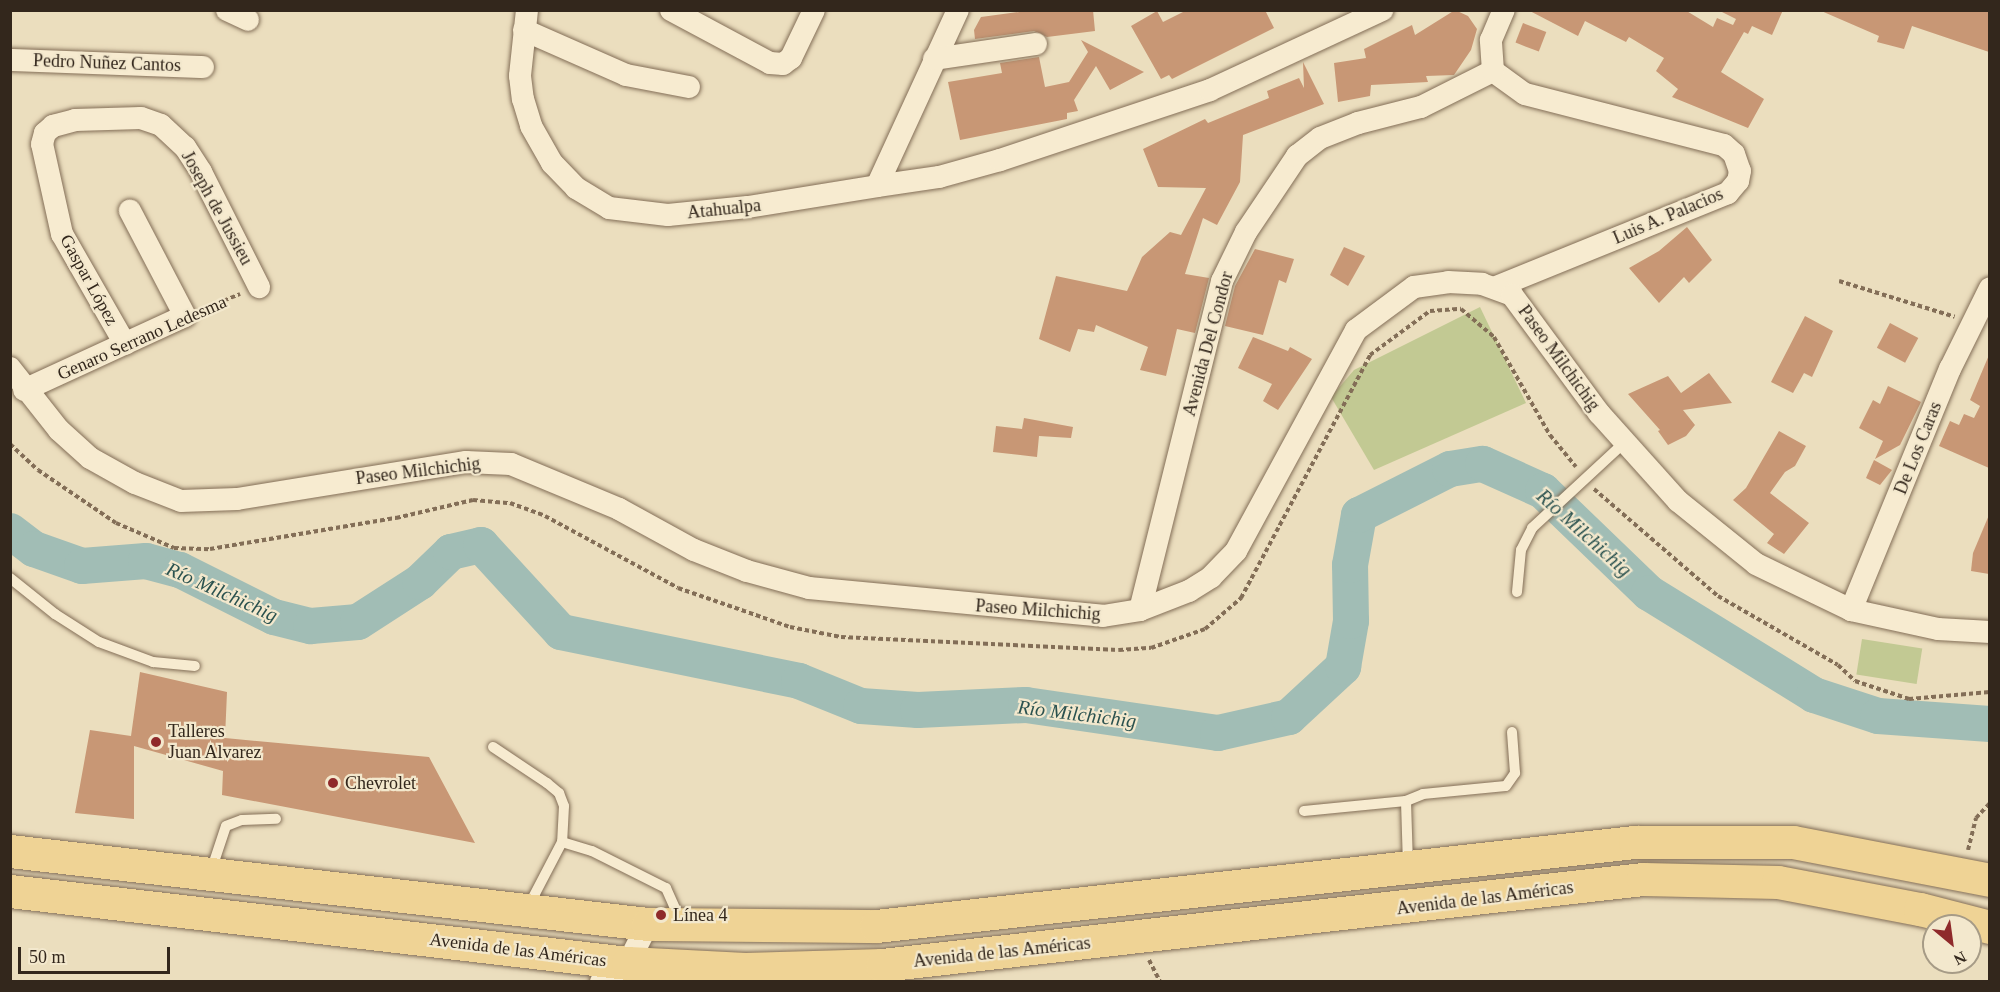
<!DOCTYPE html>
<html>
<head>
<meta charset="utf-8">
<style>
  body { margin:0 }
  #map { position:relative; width:2000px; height:992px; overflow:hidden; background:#ebdebe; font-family:"Times New Roman",serif }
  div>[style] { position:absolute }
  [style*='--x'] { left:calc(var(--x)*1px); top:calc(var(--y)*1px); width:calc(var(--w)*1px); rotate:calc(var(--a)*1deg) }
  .green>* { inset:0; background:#c2c993; transform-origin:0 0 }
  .river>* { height:36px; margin:-18px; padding:0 18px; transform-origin:18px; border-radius:18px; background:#a1bdb5 }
  .building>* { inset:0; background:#c89775; transform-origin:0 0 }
  .path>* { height:4px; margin-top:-2px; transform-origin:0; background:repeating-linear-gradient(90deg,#836e57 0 4.5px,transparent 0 7.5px) }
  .roads { filter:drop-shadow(0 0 2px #836e57) drop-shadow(0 0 2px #836e57) }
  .service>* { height:10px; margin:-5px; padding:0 5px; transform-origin:5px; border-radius:5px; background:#f7ebd0 }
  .minor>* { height:22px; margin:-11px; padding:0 11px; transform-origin:11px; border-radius:11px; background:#f7ebd0 }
  .primary>* { height:33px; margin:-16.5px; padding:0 16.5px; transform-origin:16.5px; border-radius:16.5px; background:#efd395 }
  .dots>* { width:16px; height:16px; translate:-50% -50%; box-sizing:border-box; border:3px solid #f3e8cd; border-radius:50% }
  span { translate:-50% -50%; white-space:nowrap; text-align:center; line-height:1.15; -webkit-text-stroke:4.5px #f3e8cd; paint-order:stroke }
  .street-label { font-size:18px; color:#33271c }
  .poi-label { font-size:18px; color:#33271c }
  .left { translate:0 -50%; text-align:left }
  .water-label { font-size:20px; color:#2b524f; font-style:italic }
  .frame { position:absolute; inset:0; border:12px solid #33271c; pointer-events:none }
  .north { position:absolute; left:1922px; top:914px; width:60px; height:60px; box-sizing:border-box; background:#f3e8cd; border:2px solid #a69b86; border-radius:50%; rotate:151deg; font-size:16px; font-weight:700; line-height:24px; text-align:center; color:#33271c }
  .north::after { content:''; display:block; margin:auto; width:21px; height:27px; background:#8f2a2b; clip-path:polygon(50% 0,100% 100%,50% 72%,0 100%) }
  .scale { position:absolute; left:18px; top:947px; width:152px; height:27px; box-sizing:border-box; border:3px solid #33271c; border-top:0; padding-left:8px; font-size:18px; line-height:21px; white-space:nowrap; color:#33271c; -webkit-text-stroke:4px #f3e8cd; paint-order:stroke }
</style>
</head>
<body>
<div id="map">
  <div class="green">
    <div style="clip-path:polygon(1480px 307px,1526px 403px,1374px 470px,1331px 397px,1354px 370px)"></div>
    <div style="left:1862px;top:639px;width:61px;height:36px;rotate:9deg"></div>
  </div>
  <div class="river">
    <div style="--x:10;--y:531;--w:30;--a:37"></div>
    <div style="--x:34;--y:549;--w:51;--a:19.5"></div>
    <div style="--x:82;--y:566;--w:64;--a:-4.5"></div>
    <div style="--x:146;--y:561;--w:35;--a:15"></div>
    <div style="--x:180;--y:570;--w:105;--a:26.6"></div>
    <div style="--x:274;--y:617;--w:38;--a:14"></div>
    <div style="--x:311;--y:626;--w:47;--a:-4.9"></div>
    <div style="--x:358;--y:622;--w:74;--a:-32.8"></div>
    <div style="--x:420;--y:582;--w:43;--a:-44.1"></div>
    <div style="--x:451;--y:552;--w:31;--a:-13"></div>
    <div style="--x:481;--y:545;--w:118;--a:47.4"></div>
    <div style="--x:561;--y:632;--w:243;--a:11.6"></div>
    <div style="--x:799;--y:681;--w:67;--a:22"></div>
    <div style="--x:861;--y:706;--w:57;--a:4"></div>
    <div style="--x:918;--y:710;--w:108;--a:-2.7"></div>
    <div style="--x:1026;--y:705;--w:194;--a:8.3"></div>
    <div style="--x:1218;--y:733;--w:73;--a:-12.7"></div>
    <div style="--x:1289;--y:717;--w:74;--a:-42.8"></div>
    <div style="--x:1343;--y:667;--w:47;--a:-80.1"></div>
    <div style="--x:1351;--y:621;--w:56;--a:-91"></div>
    <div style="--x:1350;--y:565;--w:51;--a:-79.8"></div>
    <div style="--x:1359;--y:515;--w:102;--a:-26.8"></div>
    <div style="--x:1450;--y:469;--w:33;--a:-9"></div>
    <div style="--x:1483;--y:464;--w:66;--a:24.2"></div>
    <div style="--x:1543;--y:491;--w:147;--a:43.9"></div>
    <div style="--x:1649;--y:593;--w:194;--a:31.7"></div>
    <div style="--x:1814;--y:695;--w:67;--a:18.2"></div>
    <div style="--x:1878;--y:716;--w:112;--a:4.1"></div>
  </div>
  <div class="building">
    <div style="clip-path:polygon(1034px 10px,1093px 10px,1095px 31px,1047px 37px,1034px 31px,975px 39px,974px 30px,981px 17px)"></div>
    <div style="clip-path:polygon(1187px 10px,1265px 10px,1274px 28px,1172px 79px,1169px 75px,1161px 79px,1131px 26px,1157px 11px,1163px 22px)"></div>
    <div style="clip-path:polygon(1455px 10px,1468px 16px,1477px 29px,1471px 50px,1454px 75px,1426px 76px,1428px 82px,1371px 85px,1370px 96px,1338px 102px,1334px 63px,1366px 58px,1364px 49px,1412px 25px,1415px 35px)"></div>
    <div style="clip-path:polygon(1528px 10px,1685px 10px,1713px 27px,1717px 18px,1733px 25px,1736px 19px,1718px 10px,1783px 10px,1772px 35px,1752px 26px,1748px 34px,1744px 32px,1721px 72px,1764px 99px,1748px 128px,1672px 97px,1678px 89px,1656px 71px,1664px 58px,1629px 37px,1626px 42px,1585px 21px,1578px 36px)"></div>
    <div style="clip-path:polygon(1819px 10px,1989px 10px,1989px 52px,1912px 26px,1904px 49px,1877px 42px,1879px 36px)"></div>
    <div style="left:1523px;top:23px;width:25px;height:21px;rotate:21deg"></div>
    <div style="clip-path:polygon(1081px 40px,1144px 72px,1110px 90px,1096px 66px,1074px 100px,1078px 111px,1067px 113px,1067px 119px,960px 140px,948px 82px,1002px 73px,1000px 63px,1039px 57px,1045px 87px,1069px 82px,1088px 52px)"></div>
    <div style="clip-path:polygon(1303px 62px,1324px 104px,1243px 135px,1240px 182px,1217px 225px,1203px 218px,1185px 274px,1209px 278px,1195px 333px,1177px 329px,1166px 376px,1140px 370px,1148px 347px,1096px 325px,1094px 332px,1078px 329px,1070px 352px,1039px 339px,1056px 276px,1127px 291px,1142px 257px,1170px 232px,1181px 235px,1206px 188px,1158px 187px,1143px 149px,1205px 119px,1208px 123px,1269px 98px,1267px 91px,1299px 78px,1304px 88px)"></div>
    <div style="clip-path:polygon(1687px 227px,1712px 260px,1689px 283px,1684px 277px,1659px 303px,1629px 268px,1659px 251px)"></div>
    <div style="clip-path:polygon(1344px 247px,1365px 256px,1348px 286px,1330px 275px)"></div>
    <div style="clip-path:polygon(1255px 249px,1294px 259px,1286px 283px,1279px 280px,1263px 335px,1225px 326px,1235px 286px)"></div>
    <div style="clip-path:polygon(1805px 316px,1833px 331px,1812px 377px,1804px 373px,1793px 393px,1771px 382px)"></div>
    <div style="left:1890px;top:323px;width:32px;height:28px;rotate:28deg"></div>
    <div style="clip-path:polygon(1253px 337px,1288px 351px,1290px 347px,1312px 359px,1278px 410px,1263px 401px,1272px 384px,1238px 368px)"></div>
    <div style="clip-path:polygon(1989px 355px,1989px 468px,1939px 446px,1950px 421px,1959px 425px,1964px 414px,1974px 418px,1980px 406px,1970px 400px)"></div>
    <div style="clip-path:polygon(1709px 373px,1732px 403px,1683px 410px,1695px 425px,1686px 436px,1668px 445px,1658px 431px,1660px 430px,1628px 394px,1668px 376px,1681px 393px)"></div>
    <div style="clip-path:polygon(1888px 386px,1921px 402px,1900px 445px,1875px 459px,1883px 441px,1859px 428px,1873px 400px,1880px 404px)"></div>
    <div style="clip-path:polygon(1024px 418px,1073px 427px,1071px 438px,1039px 436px,1037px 457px,993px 452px,996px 426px,1022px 429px)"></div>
    <div style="clip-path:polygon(1779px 431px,1806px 446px,1795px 466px,1785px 472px,1770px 493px,1809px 523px,1784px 554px,1767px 543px,1774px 534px,1733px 500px,1746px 488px)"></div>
    <div style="clip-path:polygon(1874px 460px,1892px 470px,1880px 485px,1866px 478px)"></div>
    <div style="clip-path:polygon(1989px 515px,1989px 574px,1971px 571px,1973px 553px)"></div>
    <div style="clip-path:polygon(140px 672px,227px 692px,225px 738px,429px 757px,475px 843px,222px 795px,223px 771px,134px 746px,134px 819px,75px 813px,90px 730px,131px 736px)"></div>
  </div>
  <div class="path">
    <div style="--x:1839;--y:281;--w:121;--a:17.2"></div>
    <div style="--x:203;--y:309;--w:40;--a:-22"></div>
    <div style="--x:10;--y:444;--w:38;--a:43"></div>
    <div style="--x:38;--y:470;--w:94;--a:34.2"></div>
    <div style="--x:116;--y:523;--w:63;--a:23.3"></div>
    <div style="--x:174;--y:548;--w:36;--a:2"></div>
    <div style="--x:210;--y:549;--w:189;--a:-9.5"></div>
    <div style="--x:396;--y:518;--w:79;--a:-13.2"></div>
    <div style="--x:473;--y:500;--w:37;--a:5"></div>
    <div style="--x:510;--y:503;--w:37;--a:20"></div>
    <div style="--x:545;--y:516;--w:151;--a:28.4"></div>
    <div style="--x:678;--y:588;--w:119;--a:19.2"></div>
    <div style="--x:790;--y:627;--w:52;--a:11.1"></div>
    <div style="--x:841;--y:637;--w:278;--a:2.7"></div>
    <div style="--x:1119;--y:650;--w:32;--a:-4"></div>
    <div style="--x:1151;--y:648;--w:57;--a:-19.4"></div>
    <div style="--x:1205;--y:629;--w:48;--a:-40.7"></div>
    <div style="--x:1241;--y:598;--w:275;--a:-62"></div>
    <div style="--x:1370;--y:355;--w:74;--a:-36.3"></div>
    <div style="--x:1430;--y:311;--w:31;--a:-4"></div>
    <div style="--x:1461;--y:309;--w:43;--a:40.3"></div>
    <div style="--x:1494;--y:337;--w:113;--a:60.3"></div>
    <div style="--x:1550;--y:435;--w:41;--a:50.9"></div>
    <div style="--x:1594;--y:489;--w:164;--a:40.8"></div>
    <div style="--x:1718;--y:596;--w:138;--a:29.9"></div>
    <div style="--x:1838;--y:665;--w:23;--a:43"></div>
    <div style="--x:1855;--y:681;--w:57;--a:18.4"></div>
    <div style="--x:1909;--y:699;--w:81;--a:-4.9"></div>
    <div style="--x:1968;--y:850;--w:33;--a:-76"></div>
    <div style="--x:1976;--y:818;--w:21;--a:-47"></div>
    <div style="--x:1149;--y:960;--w:25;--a:63"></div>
  </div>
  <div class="roads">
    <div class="service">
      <div style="--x:10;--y:578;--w:58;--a:38.7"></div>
      <div style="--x:55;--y:614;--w:52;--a:32.5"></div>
      <div style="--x:99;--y:642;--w:58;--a:20.3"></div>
      <div style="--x:153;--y:662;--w:42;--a:5.4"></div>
      <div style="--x:1517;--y:592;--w:42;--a:-84.6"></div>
      <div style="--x:1521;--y:550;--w:25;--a:-63"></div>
      <div style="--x:1532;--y:528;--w:127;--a:-42.8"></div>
      <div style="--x:493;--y:747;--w:65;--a:33.7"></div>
      <div style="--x:547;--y:783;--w:16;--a:40"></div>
      <div style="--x:559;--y:793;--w:14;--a:69"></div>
      <div style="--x:564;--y:806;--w:36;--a:93"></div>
      <div style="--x:562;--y:842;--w:73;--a:117.6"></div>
      <div style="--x:1304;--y:811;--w:102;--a:-5.6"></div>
      <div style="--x:562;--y:842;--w:31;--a:17"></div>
      <div style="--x:592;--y:851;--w:83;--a:26.6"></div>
      <div style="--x:666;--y:888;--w:36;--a:66"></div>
      <div style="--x:1408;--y:865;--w:64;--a:-91.8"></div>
      <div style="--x:1406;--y:801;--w:18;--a:-22"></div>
      <div style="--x:1423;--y:794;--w:83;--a:-5.5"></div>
      <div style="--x:1506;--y:786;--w:16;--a:-55"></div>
      <div style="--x:1515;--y:773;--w:41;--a:-94.2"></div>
      <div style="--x:211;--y:871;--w:47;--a:-71.6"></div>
      <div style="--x:226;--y:826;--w:17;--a:-21"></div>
      <div style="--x:242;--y:820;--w:34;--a:-2"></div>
    </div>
    <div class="minor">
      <div style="--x:227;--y:10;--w:23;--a:25"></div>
      <div style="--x:527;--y:10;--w:66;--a:96.1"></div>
      <div style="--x:520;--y:76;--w:23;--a:83"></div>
      <div style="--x:523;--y:99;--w:28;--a:73"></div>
      <div style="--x:531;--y:126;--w:43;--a:60.4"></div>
      <div style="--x:552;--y:163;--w:35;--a:46"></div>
      <div style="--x:576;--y:188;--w:39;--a:31"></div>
      <div style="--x:609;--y:208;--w:59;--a:6.8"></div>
      <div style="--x:668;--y:215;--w:80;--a:-5.7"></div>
      <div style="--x:748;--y:207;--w:131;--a:-9.2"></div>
      <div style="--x:877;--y:186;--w:194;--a:-65.3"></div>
      <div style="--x:671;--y:10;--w:112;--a:28.2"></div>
      <div style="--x:770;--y:63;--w:13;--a:4"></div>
      <div style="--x:783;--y:64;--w:10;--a:-37"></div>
      <div style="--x:791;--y:58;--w:53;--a:-64.4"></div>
      <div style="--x:524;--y:30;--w:111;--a:23.8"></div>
      <div style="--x:626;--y:75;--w:64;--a:10.8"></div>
      <div style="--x:934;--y:59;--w:103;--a:-8.4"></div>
      <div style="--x:10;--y:60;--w:193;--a:2.1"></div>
      <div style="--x:1493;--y:71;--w:39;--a:36"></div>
      <div style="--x:1525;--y:94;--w:205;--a:14.4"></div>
      <div style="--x:1724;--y:145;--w:13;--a:42"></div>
      <div style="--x:1734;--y:154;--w:18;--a:71"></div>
      <div style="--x:1740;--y:171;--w:10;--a:101"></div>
      <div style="--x:1738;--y:181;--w:16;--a:130"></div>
      <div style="--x:1728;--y:193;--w:250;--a:157.9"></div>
      <div style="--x:877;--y:186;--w:63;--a:-8.3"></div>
      <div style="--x:939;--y:177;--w:63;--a:-15.6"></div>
      <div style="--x:1000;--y:160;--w:221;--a:-18.4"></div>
      <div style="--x:1210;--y:90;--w:190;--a:-24.9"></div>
      <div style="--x:125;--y:344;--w:127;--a:-119.8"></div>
      <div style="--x:62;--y:234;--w:92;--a:-102.5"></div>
      <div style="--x:42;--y:144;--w:11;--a:-75"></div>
      <div style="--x:45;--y:133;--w:11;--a:-41"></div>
      <div style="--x:53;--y:126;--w:23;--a:-15"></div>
      <div style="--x:75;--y:120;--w:66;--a:-1.7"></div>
      <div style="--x:141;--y:118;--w:21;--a:19"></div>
      <div style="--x:161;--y:125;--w:33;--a:43"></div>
      <div style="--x:185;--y:147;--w:30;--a:57"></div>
      <div style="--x:201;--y:172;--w:129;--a:63.2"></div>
      <div style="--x:10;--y:368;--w:79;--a:51.7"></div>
      <div style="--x:59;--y:430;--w:42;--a:42.1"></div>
      <div style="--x:90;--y:458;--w:51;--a:29.1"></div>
      <div style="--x:135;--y:483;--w:49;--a:21.4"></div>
      <div style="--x:181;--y:501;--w:56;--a:-2"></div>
      <div style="--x:237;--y:499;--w:232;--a:-9.2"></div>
      <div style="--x:466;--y:462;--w:45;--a:2.5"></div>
      <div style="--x:511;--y:464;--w:117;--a:22.6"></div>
      <div style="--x:619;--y:509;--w:85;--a:28.7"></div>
      <div style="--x:694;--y:550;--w:57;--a:21.6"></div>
      <div style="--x:747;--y:571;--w:64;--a:15.3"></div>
      <div style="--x:809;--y:588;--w:295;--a:5.4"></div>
      <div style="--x:1103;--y:616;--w:37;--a:-9"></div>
      <div style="--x:1140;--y:610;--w:53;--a:-21.2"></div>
      <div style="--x:1189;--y:591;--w:26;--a:-32"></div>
      <div style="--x:1211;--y:577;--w:36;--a:-46"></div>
      <div style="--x:1236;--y:551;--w:251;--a:-61.5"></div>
      <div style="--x:1356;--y:330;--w:72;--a:-36.6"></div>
      <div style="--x:1414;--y:287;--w:34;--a:-8"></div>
      <div style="--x:1448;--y:282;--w:34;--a:3"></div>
      <div style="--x:1482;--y:284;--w:32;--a:20"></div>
      <div style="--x:1512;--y:295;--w:147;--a:53.6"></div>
      <div style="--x:1599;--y:413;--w:118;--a:48.1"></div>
      <div style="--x:1678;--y:501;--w:100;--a:38.9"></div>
      <div style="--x:1756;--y:564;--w:106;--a:25.8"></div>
      <div style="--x:1851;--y:610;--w:89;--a:12.3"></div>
      <div style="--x:1938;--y:629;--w:52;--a:3.3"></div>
      <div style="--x:24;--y:390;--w:177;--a:-24.7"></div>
      <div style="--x:185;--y:316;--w:119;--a:-117.6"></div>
      <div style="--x:1140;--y:610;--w:339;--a:-76"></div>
      <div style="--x:1222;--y:281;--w:55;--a:-63.9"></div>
      <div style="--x:1246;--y:232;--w:92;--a:-56.1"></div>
      <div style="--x:1297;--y:156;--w:29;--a:-38"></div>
      <div style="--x:1320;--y:138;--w:41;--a:-21.5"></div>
      <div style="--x:1358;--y:123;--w:65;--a:-14.3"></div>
      <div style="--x:1421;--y:107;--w:80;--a:-26.6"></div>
      <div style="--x:1493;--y:71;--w:31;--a:-94"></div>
      <div style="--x:1491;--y:40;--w:33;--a:-67"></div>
      <div style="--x:1851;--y:610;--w:261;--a:-67.7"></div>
      <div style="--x:1950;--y:369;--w:90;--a:-63.7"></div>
      <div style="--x:601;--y:982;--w:33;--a:-35"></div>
      <div style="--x:628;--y:963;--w:44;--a:-62.9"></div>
    </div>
    <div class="primary">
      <div style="--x:10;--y:851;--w:642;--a:6.53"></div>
      <div style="--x:648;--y:924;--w:228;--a:0.5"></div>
      <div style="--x:876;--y:926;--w:764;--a:-6.32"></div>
      <div style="--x:1635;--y:842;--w:158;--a:0"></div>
      <div style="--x:1793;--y:842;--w:201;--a:10.9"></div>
      <div style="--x:10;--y:891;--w:622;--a:6.65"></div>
      <div style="--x:628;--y:963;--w:117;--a:2.9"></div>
      <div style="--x:745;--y:969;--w:137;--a:-1.7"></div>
      <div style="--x:882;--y:965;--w:766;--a:-6.45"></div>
      <div style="--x:1643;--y:879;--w:135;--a:1.3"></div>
      <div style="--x:1778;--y:882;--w:145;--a:10.8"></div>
      <div style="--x:1920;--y:909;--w:72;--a:14.4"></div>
    </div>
  </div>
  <div class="dots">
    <div style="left:156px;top:742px;background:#8f2a2b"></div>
    <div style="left:333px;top:783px;background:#8f2a2b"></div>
    <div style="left:661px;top:915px;background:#8f2a2b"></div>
  </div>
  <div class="street-label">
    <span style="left:107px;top:63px;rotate:2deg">Pedro Nuñez Cantos</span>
    <span style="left:217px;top:208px;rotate:61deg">Joseph de Jussieu</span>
    <span style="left:724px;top:209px;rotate:-6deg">Atahualpa</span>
    <span style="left:1668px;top:216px;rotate:-23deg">Luis A. Palacios</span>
    <span style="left:89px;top:280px;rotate:61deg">Gaspar López</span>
    <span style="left:142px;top:338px;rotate:-24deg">Genaro Serrano Ledesma</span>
    <span style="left:1208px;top:344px;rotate:-75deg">Avenida Del Condor</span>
    <span style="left:1559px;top:358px;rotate:54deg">Paseo Milchichig</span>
    <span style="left:1918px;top:448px;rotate:-68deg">De Los Caras</span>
    <span style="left:418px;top:471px;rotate:-7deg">Paseo Milchichig</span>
    <span style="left:1038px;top:610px;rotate:4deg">Paseo Milchichig</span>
    <span style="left:1485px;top:898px;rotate:-7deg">Avenida de las Américas</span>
    <span style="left:518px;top:950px;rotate:7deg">Avenida de las Américas</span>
    <span style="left:1002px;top:952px;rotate:-6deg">Avenida de las Américas</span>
  </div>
  <div class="poi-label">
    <span class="left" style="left:168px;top:742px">Talleres<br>Juan Alvarez</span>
    <span class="left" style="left:345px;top:783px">Chevrolet</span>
    <span class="left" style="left:673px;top:915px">Línea 4</span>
  </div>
  <div class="water-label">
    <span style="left:1584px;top:533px;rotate:42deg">Río Milchichig</span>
    <span style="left:222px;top:592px;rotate:24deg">Río Milchichig</span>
    <span style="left:1077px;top:714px;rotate:7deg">Río Milchichig</span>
  </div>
  <div class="frame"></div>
  <div class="north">N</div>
  <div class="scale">50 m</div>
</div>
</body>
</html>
